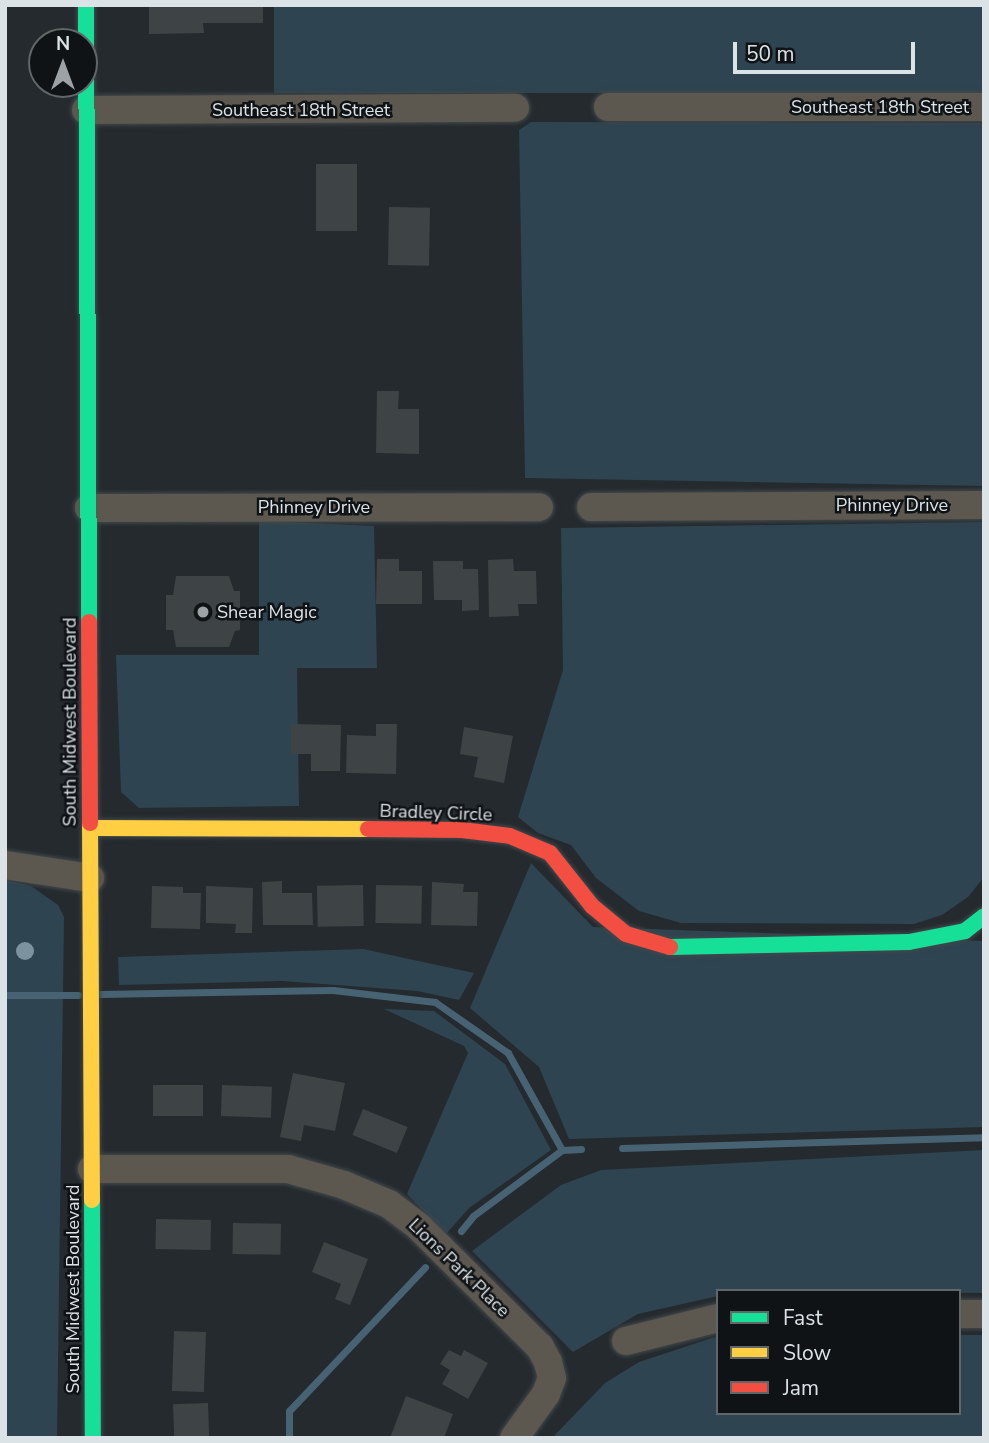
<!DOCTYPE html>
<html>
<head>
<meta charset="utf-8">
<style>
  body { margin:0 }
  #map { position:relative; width:989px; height:1443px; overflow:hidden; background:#242a2e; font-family:"Nunito Sans",sans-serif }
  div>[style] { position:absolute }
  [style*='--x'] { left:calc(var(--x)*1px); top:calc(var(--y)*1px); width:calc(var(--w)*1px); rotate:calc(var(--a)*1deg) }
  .green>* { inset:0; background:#2e4450; transform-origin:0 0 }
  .stream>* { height:7px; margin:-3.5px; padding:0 3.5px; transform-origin:3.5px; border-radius:3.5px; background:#476373 }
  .building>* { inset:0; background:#3e4346; transform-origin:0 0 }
  .roads { filter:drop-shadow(0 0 2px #42484b) drop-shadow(0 0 2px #42484b) }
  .street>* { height:28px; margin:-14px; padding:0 14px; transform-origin:14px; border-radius:14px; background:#5c5850 }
  .fast>* { height:16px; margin:-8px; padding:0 8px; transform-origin:8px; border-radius:8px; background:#16e098 }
  .slow>* { height:16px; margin:-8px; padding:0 8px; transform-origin:8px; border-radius:8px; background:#ffcf43 }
  .jam>* { height:16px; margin:-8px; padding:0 8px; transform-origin:8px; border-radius:8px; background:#f24e42 }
  .trees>* { width:18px; height:18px; margin:-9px; border-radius:50%; background:#7d929f }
  .dots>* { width:19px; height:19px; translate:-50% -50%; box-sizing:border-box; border:4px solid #0f1316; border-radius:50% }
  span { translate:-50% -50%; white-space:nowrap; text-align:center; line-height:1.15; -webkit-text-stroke:5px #0f1316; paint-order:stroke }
  .street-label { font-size:18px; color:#dce3e6 }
  .poi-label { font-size:18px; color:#dce3e6 }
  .left { translate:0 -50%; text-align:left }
  .frame { position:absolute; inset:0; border:7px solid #dce3e6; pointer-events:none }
  .legend { position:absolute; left:716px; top:1289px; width:245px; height:126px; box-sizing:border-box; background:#0f1316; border:2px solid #616669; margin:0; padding:9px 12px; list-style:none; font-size:21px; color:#dce3e6 }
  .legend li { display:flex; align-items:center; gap:14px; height:35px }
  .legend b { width:35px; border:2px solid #616669 }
  .north { position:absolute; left:28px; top:28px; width:70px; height:70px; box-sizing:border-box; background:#0f1316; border:2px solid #616669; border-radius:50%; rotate:0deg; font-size:19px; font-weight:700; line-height:28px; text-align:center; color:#dce3e6 }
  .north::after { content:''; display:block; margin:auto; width:24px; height:32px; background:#9ca2a6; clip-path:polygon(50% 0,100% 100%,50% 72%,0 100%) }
  .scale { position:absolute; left:733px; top:42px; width:182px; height:32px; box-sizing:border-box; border:4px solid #dce3e6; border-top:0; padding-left:9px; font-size:21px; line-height:24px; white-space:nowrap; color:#dce3e6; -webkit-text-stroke:5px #0f1316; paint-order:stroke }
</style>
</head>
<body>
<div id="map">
  <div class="green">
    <div style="left:274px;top:5px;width:710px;height:88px"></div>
    <div style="clip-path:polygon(531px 122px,984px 123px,984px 486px,525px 478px,519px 130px)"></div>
    <div style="clip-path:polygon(259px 521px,374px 526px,377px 668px,297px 668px,299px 806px,139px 808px,121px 792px,116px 655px,259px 655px)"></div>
    <div style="clip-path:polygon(984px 522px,984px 877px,968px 897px,942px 915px,914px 924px,681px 923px,639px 911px,596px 878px,571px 845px,538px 833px,518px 817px,563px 670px,561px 528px)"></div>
    <div style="clip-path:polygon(531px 863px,593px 927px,984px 941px,984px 1127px,569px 1139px,539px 1067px,470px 1008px)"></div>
    <div style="clip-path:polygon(5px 880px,31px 886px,58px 905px,64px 917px,57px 1438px,5px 1438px)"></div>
    <div style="clip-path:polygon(363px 949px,474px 973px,459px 1000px,417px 991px,282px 981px,119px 985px,118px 957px)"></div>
    <div style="clip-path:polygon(384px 1009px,434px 1011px,505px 1064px,551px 1150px,469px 1208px,446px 1234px,407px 1194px,468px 1053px,464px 1046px)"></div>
    <div style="clip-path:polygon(984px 1150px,984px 1293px,718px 1291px,718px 1296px,638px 1314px,573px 1352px,472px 1251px,561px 1185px,601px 1170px)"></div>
    <div style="clip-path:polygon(959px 1335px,984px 1335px,984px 1438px,552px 1438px,605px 1383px,639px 1362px,718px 1336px,718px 1413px,959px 1413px)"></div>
  </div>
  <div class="stream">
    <div style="--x:100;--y:994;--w:233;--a:-1"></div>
    <div style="--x:333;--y:990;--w:103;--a:6.7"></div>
    <div style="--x:435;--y:1002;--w:89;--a:34.9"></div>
    <div style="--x:508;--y:1053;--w:111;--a:60.9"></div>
    <div style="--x:5;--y:995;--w:73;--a:0"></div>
    <div style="--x:622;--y:1148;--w:362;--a:-1.7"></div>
    <div style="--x:461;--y:1231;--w:19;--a:-51"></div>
    <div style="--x:473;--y:1216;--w:111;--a:-36.6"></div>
    <div style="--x:562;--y:1150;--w:19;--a:-3"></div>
    <div style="--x:289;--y:1438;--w:27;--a:-90"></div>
    <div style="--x:289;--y:1411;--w:198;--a:-46.6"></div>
  </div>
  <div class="building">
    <div style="clip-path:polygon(149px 5px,263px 5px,263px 23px,203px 23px,204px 33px,149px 34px)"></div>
    <div style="left:316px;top:164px;width:41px;height:67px"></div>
    <div style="left:389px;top:207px;width:41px;height:58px;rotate:1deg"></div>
    <div style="clip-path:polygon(377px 391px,399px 391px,398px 409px,419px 409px,419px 454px,376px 453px)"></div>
    <div style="clip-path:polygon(377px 559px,399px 559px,399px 571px,422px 571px,422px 604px,376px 604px)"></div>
    <div style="clip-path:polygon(513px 559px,514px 571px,536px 571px,537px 604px,518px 604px,519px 616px,489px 617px,488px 560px)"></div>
    <div style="clip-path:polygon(433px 561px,463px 561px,463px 569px,478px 569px,479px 610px,462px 611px,462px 600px,434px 600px)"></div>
    <div style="clip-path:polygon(176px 576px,229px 576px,234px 591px,240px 591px,240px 630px,235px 631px,229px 647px,176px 647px,173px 630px,166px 630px,166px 595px,173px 595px)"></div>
    <div style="clip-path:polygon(291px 724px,341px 725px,340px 771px,311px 771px,311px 754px,291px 754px)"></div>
    <div style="clip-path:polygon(376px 724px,397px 724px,396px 774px,346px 773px,347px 735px,376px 736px)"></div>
    <div style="clip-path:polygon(464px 727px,513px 736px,504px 783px,474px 777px,478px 757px,460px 754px)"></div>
    <div style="clip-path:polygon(282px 881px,282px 893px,312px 893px,313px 925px,263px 925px,262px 882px)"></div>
    <div style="clip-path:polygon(432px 882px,464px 884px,463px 892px,478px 892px,477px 926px,431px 925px)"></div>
    <div style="left:363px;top:885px;width:41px;height:46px;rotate:89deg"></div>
    <div style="left:376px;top:885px;width:46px;height:38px;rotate:1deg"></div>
    <div style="clip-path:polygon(152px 886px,183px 887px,183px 893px,201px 893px,200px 929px,151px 928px)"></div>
    <div style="clip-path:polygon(206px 886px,253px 888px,252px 933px,235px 933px,236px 924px,206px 923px)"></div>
    <div style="clip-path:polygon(293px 1073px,345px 1083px,335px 1131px,304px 1125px,301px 1141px,280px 1137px)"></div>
    <div style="left:203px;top:1085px;width:31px;height:50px;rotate:90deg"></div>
    <div style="left:222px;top:1085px;width:50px;height:31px;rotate:2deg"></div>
    <div style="left:363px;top:1109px;width:48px;height:28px;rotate:22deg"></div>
    <div style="left:156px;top:1219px;width:55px;height:30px;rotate:1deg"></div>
    <div style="left:233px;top:1223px;width:48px;height:31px;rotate:1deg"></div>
    <div style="clip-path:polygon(324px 1242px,368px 1259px,350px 1305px,335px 1299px,341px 1284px,312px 1272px)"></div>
    <div style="left:174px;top:1331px;width:32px;height:60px;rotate:2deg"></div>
    <div style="clip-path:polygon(449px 1350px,461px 1356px,464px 1350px,488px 1363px,468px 1399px,442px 1384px,450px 1370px,440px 1364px)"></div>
    <div style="clip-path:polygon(406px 1396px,453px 1414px,444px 1438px,390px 1438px)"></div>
    <div style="left:208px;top:1403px;width:35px;height:35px;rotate:88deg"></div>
  </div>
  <div class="roads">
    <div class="street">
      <div style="--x:608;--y:107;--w:376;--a:0"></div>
      <div style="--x:86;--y:110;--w:429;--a:-0.3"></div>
      <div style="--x:591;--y:507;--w:393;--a:-0.3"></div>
      <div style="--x:89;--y:508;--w:450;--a:-0.1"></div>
      <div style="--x:5;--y:865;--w:86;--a:8.7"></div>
      <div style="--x:92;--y:1169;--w:196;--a:0"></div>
      <div style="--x:288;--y:1169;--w:58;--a:15.9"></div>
      <div style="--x:344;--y:1185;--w:49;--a:22.9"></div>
      <div style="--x:389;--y:1204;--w:38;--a:37"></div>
      <div style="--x:419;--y:1227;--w:170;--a:44.8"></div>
      <div style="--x:540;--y:1347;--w:17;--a:62"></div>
      <div style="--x:548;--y:1362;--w:16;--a:76"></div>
      <div style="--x:552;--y:1378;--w:17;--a:111"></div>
      <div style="--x:546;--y:1394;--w:54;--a:126"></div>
      <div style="--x:959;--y:1314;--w:25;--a:0"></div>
      <div style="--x:626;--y:1341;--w:95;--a:-14"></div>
    </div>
    <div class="fast">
      <div style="--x:86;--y:5;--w:617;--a:89.72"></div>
      <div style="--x:670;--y:947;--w:239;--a:-1.2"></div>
      <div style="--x:909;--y:942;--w:57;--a:-11.1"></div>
      <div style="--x:965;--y:931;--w:24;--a:-38"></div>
      <div style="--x:92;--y:1200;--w:238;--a:89.8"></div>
    </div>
    <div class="slow">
      <div style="--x:90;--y:823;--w:377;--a:89.7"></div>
      <div style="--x:90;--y:828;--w:278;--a:0.2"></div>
    </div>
    <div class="jam">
      <div style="--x:89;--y:622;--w:201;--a:89.7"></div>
      <div style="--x:368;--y:829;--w:94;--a:0.6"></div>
      <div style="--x:462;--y:830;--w:48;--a:7.1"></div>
      <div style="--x:510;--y:836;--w:43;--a:23"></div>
      <div style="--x:550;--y:853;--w:68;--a:51.6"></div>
      <div style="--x:592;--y:906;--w:44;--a:39.5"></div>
      <div style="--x:626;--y:934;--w:46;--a:16.5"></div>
    </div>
  </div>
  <div class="trees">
    <div style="left:25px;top:951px"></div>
  </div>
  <div class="dots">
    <div style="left:203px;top:612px;background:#9ca2a6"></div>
  </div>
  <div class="street-label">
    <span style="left:880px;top:107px">Southeast 18th Street</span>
    <span style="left:301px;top:110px">Southeast 18th Street</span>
    <span style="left:892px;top:505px">Phinney Drive</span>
    <span style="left:314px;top:507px">Phinney Drive</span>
    <span style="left:70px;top:722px;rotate:-90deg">South Midwest Boulevard</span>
    <span style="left:436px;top:813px;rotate:2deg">Bradley Circle</span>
    <span style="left:459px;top:1268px;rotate:44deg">Lions Park Place</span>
    <span style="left:73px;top:1289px;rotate:-90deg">South Midwest Boulevard</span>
  </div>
  <div class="poi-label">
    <span class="left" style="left:217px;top:612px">Shear Magic</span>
  </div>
  <div class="frame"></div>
  <ul class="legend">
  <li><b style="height:9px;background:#16e098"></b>Fast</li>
  <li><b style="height:9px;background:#ffcf43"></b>Slow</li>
  <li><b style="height:9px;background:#f24e42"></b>Jam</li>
  </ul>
  <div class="north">N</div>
  <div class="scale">50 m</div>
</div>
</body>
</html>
